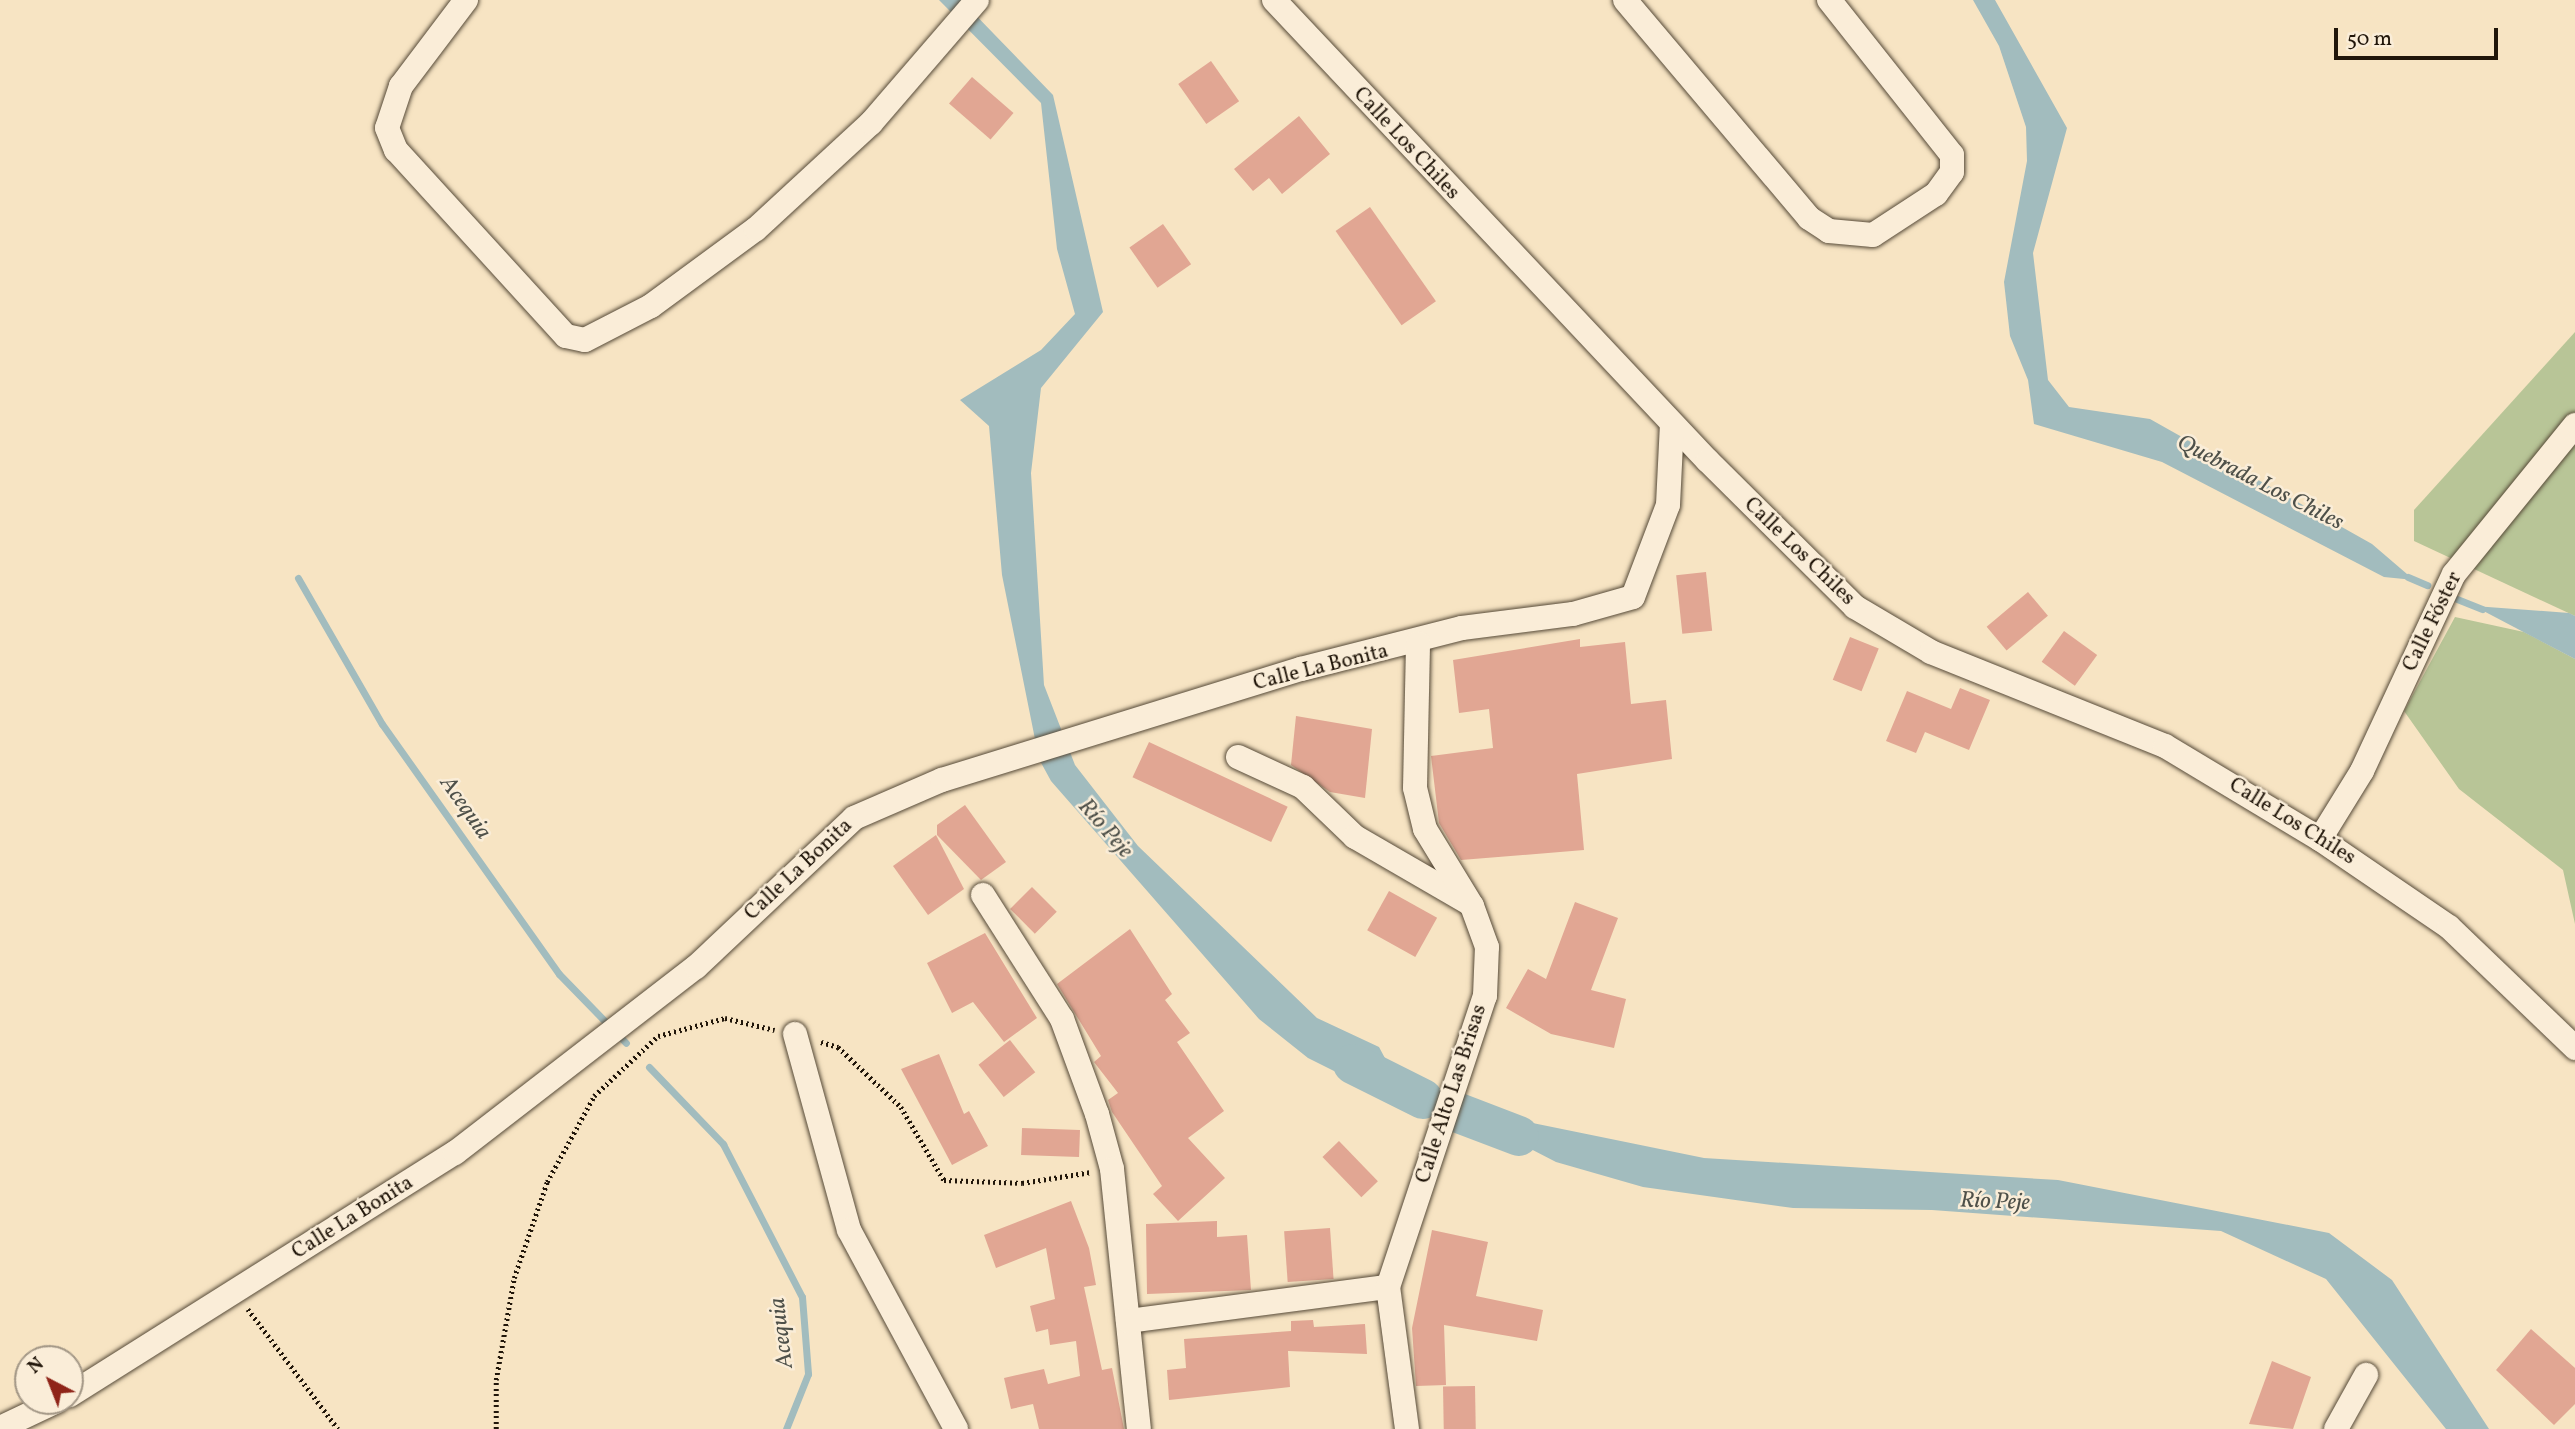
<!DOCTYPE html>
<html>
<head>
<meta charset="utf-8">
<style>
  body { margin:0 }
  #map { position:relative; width:2575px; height:1429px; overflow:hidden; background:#f7e4c3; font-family:Vollkorn,serif }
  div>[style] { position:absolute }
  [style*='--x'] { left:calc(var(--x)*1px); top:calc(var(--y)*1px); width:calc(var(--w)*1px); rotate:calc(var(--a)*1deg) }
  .green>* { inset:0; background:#b8c597 }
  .water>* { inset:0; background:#a2bcbe }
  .stream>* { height:7px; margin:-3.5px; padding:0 3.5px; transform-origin:3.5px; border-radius:3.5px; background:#a2bcbe }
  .river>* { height:40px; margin:-20px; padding:0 20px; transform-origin:20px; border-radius:20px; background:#a2bcbe }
  .building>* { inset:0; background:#e1a693; transform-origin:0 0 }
  .path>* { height:4.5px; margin-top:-2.25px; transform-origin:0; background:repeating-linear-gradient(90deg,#21160a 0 2px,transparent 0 5.5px) }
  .roads { filter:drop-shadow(0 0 2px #564a38) drop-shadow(0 0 2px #564a38) }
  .street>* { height:24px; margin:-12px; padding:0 12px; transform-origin:12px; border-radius:12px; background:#faedd8 }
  span { translate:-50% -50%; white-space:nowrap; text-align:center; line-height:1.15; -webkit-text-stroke:5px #faedd8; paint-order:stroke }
  .street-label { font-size:21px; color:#21160a }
  .water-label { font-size:23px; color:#4e5049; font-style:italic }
  .north { position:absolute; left:14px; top:1345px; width:70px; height:70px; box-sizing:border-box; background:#faedd8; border:2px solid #a39786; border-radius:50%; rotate:318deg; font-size:19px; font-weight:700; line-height:28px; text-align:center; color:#21160a }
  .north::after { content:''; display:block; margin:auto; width:24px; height:32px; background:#8f2418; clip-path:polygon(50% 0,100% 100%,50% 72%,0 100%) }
  .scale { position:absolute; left:2334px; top:28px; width:164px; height:32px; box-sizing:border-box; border:4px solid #21160a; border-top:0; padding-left:9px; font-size:21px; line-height:24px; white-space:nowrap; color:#21160a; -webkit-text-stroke:5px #faedd8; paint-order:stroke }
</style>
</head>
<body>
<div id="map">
  <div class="green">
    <div style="clip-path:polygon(2575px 332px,2575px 616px,2414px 541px,2414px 510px)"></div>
    <div style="clip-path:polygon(2455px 617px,2524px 632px,2575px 659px,2575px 924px,2563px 870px,2459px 789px,2404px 711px)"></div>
  </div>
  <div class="water">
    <div style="clip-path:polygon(939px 0,961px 0,1053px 95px,1103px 312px,1041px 388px,1031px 473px,1044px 685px,1075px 765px,1138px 846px,1317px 1018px,1379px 1047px,1402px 1090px,1384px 1096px,1308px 1058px,1259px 1019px,1051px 781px,1039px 759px,1002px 575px,989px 426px,960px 400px,1041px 350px,1075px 314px,1057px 249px,1041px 103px)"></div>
    <div style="clip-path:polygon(1973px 0,1995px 0,2067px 128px,2033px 253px,2048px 380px,2069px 407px,2150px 419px,2372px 544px,2414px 580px,2384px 577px,2162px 462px,2034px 424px,2028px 380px,2010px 336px,2004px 282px,2027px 161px,2026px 127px,1999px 46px)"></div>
    <div style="clip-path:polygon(2474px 606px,2569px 613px,2575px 616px,2575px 659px)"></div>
    <div style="clip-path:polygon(1469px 1117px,1513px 1119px,1704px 1158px,2058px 1180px,2329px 1233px,2392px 1280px,2489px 1429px,2446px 1429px,2326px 1279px,2221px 1231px,1932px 1210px,1793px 1208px,1643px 1187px,1556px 1162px)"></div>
  </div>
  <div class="stream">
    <div style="--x:2408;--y:577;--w:21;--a:23"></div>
    <div style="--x:298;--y:578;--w:168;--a:60.1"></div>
    <div style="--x:382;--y:724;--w:306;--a:54.7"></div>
    <div style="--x:559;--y:974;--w:96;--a:45.8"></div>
    <div style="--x:2457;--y:599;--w:27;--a:22"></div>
    <div style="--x:649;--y:1067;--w:107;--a:46.1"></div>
    <div style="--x:723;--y:1144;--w:172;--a:62.7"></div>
    <div style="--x:802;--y:1297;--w:77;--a:85.5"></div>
    <div style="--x:808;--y:1374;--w:59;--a:111.8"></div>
  </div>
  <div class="river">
    <div style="--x:1353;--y:1064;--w:78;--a:26.6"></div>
    <div style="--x:1456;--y:1112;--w:67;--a:20.9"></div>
  </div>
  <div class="building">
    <div style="left:1211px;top:61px;width:49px;height:40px;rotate:55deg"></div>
    <div style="left:972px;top:77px;width:55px;height:35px;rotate:41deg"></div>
    <div style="clip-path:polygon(1299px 116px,1330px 154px,1282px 194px,1269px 178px,1253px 191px,1234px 169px)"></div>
    <div style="left:1370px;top:207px;width:115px;height:42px;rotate:55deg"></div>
    <div style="left:1163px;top:224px;width:49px;height:41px;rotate:55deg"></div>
    <div style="left:1706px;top:572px;width:59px;height:30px;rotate:84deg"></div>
    <div style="left:2028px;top:592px;width:31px;height:54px;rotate:50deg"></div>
    <div style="left:2064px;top:631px;width:41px;height:38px;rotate:36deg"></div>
    <div style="left:1850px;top:637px;width:31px;height:46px;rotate:22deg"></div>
    <div style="clip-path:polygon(1580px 639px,1580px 647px,1625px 642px,1631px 704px,1666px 700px,1672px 759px,1577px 774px,1584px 850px,1461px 860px,1439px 823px,1431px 756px,1493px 748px,1489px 709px,1459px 713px,1453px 660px)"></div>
    <div style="clip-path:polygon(1960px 688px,1990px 700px,1969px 750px,1925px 732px,1916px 753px,1886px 741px,1907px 691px,1951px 709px)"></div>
    <div style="clip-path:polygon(1296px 716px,1372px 729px,1365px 798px,1330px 792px,1291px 765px)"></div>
    <div style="left:1149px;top:742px;width:153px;height:39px;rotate:25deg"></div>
    <div style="clip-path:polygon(965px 805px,1006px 862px,981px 880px,937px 835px,937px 825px)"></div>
    <div style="clip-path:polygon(936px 835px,964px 889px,928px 915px,893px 866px)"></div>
    <div style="left:1032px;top:887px;width:35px;height:31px;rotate:45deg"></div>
    <div style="left:1389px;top:891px;width:55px;height:45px;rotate:29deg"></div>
    <div style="clip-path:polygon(1575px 902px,1618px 918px,1591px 990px,1626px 999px,1614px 1048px,1551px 1034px,1506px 1008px,1528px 969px,1546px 979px)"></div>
    <div style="clip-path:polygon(1130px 929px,1172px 994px,1165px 1000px,1190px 1033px,1177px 1042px,1224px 1111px,1188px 1138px,1225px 1178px,1178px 1221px,1153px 1194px,1162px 1186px,1112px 1112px,1108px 1100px,1118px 1093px,1094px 1062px,1101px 1056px,1057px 984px)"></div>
    <div style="clip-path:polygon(985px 933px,1037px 1018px,1004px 1042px,973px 1002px,952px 1013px,927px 963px)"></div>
    <div style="left:1010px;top:1040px;width:41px;height:40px;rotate:52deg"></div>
    <div style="clip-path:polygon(939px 1054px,964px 1114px,969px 1111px,988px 1146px,952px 1165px,901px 1069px)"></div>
    <div style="left:1080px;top:1130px;width:27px;height:58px;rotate:92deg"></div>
    <div style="left:1339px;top:1141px;width:56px;height:23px;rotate:46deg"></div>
    <div style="clip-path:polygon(1071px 1201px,1089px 1248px,1096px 1285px,1084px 1287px,1102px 1370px,1112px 1368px,1124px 1429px,1039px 1429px,1033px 1404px,1011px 1409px,1004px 1378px,1044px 1369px,1048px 1384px,1080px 1376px,1076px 1341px,1050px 1345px,1048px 1329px,1036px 1332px,1030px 1306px,1055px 1299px,1046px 1248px,996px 1268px,984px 1235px)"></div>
    <div style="clip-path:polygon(1217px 1221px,1217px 1237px,1247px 1235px,1251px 1290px,1147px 1294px,1146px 1224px)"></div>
    <div style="left:1330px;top:1228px;width:51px;height:46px;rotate:86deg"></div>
    <div style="clip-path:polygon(1432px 1230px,1488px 1242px,1476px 1296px,1543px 1310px,1537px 1341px,1444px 1325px,1446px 1385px,1416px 1386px,1412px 1328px)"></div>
    <div style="clip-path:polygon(1313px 1320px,1314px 1327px,1365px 1324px,1367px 1354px,1288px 1351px,1290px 1387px,1169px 1400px,1167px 1370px,1186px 1368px,1184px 1339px,1291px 1331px,1291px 1321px)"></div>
    <div style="clip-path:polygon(2531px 1329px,2575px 1368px,2575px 1404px,2554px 1425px,2496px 1370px)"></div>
    <div style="clip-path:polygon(2272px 1361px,2311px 1377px,2293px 1429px,2249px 1424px)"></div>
    <div style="left:1475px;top:1386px;width:43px;height:32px;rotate:89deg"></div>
  </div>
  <div class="path">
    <div style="--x:821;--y:1042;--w:18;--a:16"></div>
    <div style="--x:838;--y:1047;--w:87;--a:43.6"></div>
    <div style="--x:901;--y:1107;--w:85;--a:59.5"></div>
    <div style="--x:944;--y:1180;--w:78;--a:2.2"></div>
    <div style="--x:1022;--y:1183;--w:70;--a:-9.1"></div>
    <div style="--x:248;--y:1309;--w:150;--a:53.1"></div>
    <div style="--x:496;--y:1429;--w:49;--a:-90"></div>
    <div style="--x:496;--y:1380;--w:104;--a:-80"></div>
    <div style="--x:514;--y:1278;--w:102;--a:-71"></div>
    <div style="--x:547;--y:1182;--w:98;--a:-61.3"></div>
    <div style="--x:594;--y:1096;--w:88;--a:-43.2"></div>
    <div style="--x:658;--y:1036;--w:69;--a:-15"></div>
    <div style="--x:725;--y:1018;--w:51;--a:13.5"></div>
  </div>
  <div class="roads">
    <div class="street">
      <div style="--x:466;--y:0;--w:108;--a:127.1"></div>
      <div style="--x:401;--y:86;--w:44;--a:108.4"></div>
      <div style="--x:387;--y:128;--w:24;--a:68"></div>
      <div style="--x:396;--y:150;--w:252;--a:47.6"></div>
      <div style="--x:566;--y:336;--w:19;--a:12"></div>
      <div style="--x:585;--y:340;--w:74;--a:-27.3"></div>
      <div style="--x:651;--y:306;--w:130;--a:-36.3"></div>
      <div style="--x:756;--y:229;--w:156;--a:-42.7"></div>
      <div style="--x:871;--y:123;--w:162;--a:-49.2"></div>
      <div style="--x:1274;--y:0;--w:633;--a:46.73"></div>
      <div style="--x:1708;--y:461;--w:207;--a:44.8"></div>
      <div style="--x:1855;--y:607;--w:88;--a:30.6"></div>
      <div style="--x:1931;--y:652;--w:252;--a:21.9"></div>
      <div style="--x:2165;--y:746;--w:181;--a:31"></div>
      <div style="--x:2320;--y:839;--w:156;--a:34.3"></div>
      <div style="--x:2449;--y:927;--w:175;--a:43.8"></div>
      <div style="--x:1625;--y:0;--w:285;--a:49.8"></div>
      <div style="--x:1809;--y:218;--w:24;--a:33"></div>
      <div style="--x:1829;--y:231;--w:44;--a:5.2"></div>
      <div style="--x:1873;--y:235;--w:75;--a:-33.1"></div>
      <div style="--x:1936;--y:194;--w:27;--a:-54"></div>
      <div style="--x:1952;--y:172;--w:17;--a:-90"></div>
      <div style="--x:1952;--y:155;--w:198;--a:-128.4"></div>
      <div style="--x:1238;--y:757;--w:72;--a:24.8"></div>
      <div style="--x:1303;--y:787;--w:72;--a:43.9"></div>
      <div style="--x:1355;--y:837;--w:132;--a:30.1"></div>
      <div style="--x:2320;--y:839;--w:80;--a:-58.3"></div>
      <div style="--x:2362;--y:771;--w:217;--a:-65"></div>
      <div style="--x:2454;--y:574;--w:192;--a:-50.9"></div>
      <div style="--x:983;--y:895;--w:147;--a:57.5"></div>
      <div style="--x:1062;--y:1019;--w:101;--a:69.8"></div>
      <div style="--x:1097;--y:1114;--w:57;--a:74.7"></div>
      <div style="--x:1112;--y:1169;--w:261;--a:84.1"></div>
      <div style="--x:795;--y:1034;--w:203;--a:74.6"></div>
      <div style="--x:849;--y:1230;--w:226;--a:61.7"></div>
      <div style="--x:1128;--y:1321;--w:262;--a:-7.5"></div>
      <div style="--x:70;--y:1395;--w:455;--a:-32.2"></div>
      <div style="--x:455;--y:1153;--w:304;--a:-37.7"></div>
      <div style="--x:696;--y:967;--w:217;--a:-43.3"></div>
      <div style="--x:854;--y:818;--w:96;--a:-23.4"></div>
      <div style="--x:942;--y:780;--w:376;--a:-17.2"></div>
      <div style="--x:1301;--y:669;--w:166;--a:-14.3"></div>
      <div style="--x:1462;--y:628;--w:112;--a:-7.2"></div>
      <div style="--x:1573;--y:614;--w:62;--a:-15.8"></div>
      <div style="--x:1633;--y:597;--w:98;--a:-69.2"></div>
      <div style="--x:1668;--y:505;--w:81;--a:-87.2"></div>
      <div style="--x:0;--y:1428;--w:63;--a:-25.3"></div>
      <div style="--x:1407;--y:1429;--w:143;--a:-97.6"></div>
      <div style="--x:1388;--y:1287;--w:307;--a:-71.6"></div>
      <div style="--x:1485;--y:996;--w:49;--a:-87.7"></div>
      <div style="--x:1487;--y:947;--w:44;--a:-110.1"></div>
      <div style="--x:1472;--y:906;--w:90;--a:-121.4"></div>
      <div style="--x:1425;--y:829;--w:42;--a:-103.7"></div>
      <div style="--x:1415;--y:788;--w:145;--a:-88.8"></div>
      <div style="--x:2336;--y:1429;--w:62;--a:-60.9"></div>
    </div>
  </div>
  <div class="street-label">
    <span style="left:1406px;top:144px;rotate:47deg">Calle Los Chiles</span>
    <span style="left:1799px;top:552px;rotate:44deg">Calle Los Chiles</span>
    <span style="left:2433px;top:622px;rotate:-64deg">Calle Fóster</span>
    <span style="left:1321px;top:668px;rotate:-14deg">Calle La Bonita</span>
    <span style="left:2292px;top:822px;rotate:32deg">Calle Los Chiles</span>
    <span style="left:799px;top:870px;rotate:-43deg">Calle La Bonita</span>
    <span style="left:1452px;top:1094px;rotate:-72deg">Calle Alto Las Brisas</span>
    <span style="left:353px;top:1218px;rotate:-32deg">Calle La Bonita</span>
  </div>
  <div class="water-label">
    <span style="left:2260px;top:483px;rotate:27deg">Quebrada Los Chiles</span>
    <span style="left:465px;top:808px;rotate:55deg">Acequia</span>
    <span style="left:1105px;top:829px;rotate:49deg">Río Peje</span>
    <span style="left:1995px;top:1202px;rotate:2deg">Río Peje</span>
    <span style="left:782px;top:1333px;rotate:-97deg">Acequia</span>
  </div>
  <div class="north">N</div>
  <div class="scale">50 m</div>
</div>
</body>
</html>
